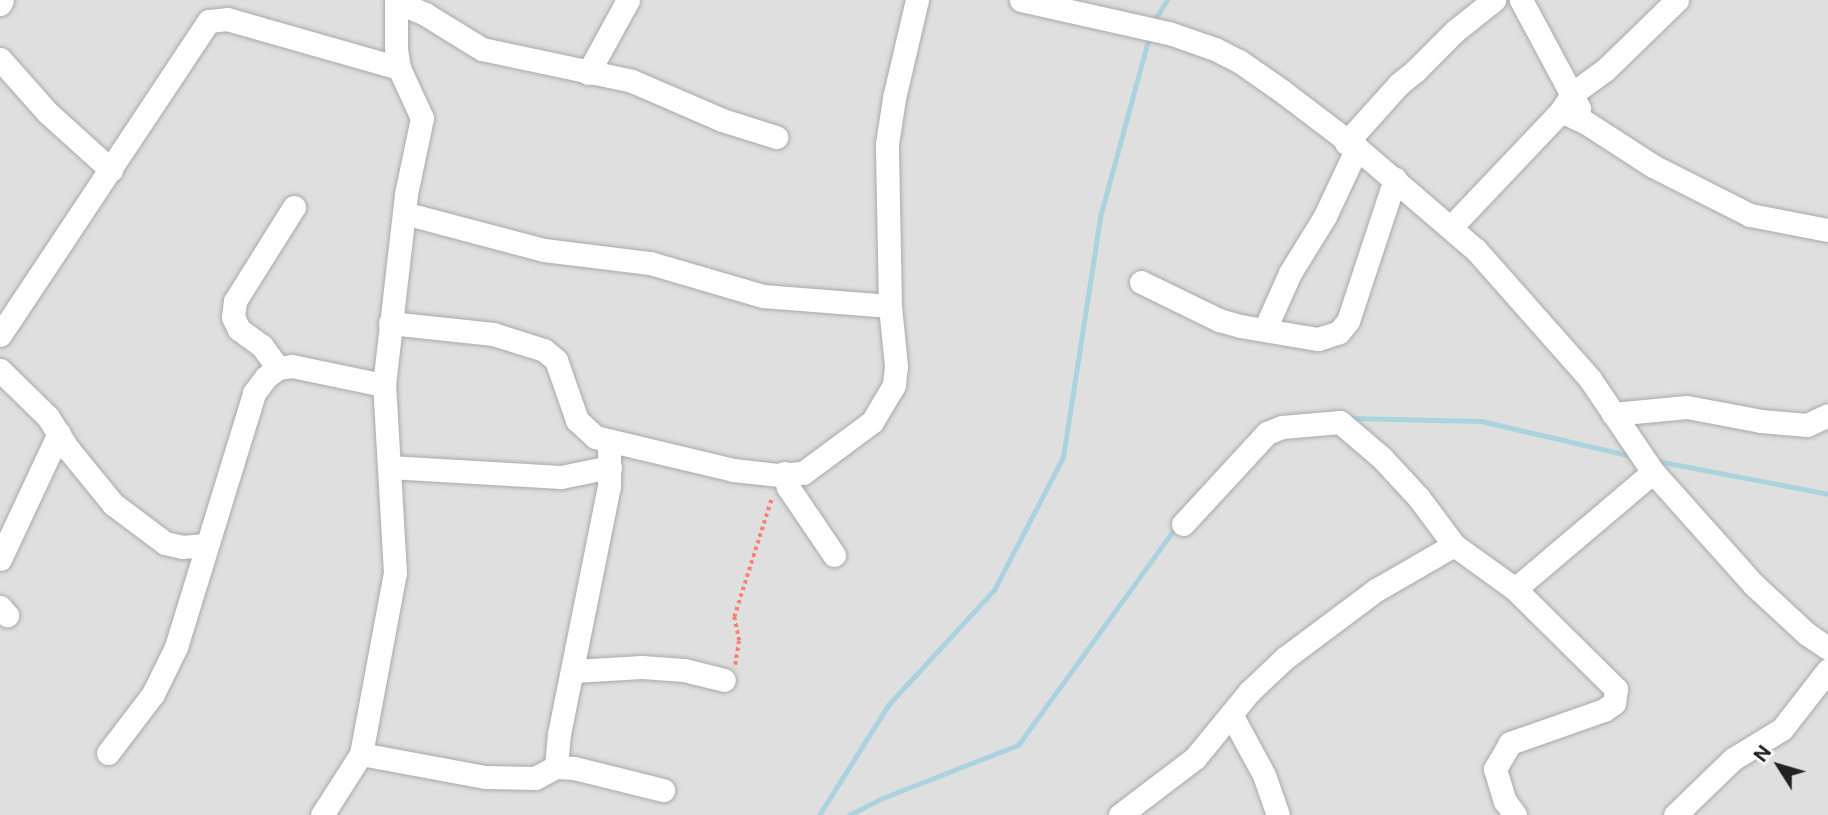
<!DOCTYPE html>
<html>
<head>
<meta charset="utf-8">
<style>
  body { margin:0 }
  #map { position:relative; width:1828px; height:815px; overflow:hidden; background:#f2efe9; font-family:"Public Sans",sans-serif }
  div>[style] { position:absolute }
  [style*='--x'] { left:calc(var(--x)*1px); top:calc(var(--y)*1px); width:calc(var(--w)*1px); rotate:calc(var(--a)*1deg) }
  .residential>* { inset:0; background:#e0dfdf; transform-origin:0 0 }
  .stream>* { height:5px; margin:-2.5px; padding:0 2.5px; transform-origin:2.5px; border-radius:2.5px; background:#aad3df }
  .path>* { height:3.5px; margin-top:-1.75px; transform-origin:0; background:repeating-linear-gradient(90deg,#fa8072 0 3.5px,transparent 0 7px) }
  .roads { filter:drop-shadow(0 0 2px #a9a9a9) drop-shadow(0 0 2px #a9a9a9) }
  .minor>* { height:23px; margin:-11.5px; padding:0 11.5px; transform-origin:11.5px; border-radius:11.5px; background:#fff }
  span { translate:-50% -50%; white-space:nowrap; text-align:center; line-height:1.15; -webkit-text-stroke:6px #fff; paint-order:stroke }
  .north { position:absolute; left:1744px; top:731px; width:70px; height:70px; -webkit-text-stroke:5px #fff; paint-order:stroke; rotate:307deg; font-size:19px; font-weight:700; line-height:28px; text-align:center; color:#222 }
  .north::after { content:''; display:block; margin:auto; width:24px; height:32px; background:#222; clip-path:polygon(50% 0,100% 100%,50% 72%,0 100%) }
</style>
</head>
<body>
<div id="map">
  <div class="residential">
    <div style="left:0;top:0;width:1828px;height:815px"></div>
  </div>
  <div class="stream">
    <div style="--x:1152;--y:24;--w:28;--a:-58"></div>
    <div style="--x:1349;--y:418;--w:132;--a:1.3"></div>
    <div style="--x:1481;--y:421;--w:155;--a:13.1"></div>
    <div style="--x:1652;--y:460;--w:179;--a:10.9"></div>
    <div style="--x:819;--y:815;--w:131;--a:-57.8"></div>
    <div style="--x:889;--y:704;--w:155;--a:-47.4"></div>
    <div style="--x:994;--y:590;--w:150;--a:-62.6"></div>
    <div style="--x:1063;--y:457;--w:243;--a:-81.2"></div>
    <div style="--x:1100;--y:217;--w:191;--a:-74.8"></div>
    <div style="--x:849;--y:815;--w:35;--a:-27"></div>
    <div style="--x:880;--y:799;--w:148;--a:-21.4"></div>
    <div style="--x:1018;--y:745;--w:269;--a:-54.1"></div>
  </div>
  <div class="path">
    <div style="--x:735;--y:665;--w:24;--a:-81"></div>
    <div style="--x:739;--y:641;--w:25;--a:-102"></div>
    <div style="--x:734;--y:617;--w:126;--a:-72.4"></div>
  </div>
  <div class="roads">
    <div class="minor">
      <div style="--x:1021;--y:0;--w:152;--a:12.6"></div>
      <div style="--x:1169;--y:33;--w:49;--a:19.2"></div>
      <div style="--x:1215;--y:49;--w:27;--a:27"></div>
      <div style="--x:1239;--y:61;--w:52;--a:34.9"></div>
      <div style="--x:1282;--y:91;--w:94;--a:37.2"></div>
      <div style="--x:1357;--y:148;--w:157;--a:40.6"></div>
      <div style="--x:1476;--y:250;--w:172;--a:48.5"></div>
      <div style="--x:1590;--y:379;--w:112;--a:55.9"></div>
      <div style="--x:1653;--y:472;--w:152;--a:48.2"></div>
      <div style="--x:1754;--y:585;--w:72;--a:42.8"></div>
      <div style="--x:1807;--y:634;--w:25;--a:34"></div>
      <div style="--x:1521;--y:0;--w:123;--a:61.8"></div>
      <div style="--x:396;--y:2;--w:31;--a:22"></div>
      <div style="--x:425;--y:14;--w:67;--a:31.6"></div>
      <div style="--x:482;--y:49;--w:153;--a:12"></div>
      <div style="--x:632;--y:81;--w:98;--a:23.4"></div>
      <div style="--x:722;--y:120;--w:57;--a:17.5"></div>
      <div style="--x:0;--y:4;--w:4;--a:-63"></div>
      <div style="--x:0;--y:59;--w:72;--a:48.4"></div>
      <div style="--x:48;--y:113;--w:85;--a:42.1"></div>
      <div style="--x:588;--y:73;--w:83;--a:-61.3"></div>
      <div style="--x:1561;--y:111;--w:26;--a:25"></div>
      <div style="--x:1585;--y:122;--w:81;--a:32.9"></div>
      <div style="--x:1653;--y:166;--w:109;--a:26.8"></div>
      <div style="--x:1750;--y:215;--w:79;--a:10.9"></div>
      <div style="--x:1346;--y:143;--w:79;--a:-48.1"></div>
      <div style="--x:1399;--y:84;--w:21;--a:-39"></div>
      <div style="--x:1415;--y:71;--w:57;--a:-45"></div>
      <div style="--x:1455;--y:31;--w:50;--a:-38.5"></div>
      <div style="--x:404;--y:213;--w:145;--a:14.8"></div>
      <div style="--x:544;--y:250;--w:107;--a:7"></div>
      <div style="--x:650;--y:263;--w:118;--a:16.3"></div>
      <div style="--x:763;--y:296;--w:127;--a:4.5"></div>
      <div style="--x:1452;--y:226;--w:158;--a:-46.5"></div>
      <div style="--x:1561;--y:111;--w:20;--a:-57"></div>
      <div style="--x:1572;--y:94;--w:42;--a:-36.3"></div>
      <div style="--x:1606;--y:69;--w:99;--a:-44.2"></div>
      <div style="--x:1141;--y:282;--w:87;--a:26"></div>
      <div style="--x:1219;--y:320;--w:22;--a:16"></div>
      <div style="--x:1240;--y:326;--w:79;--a:9.5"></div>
      <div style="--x:1318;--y:339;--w:22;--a:-18"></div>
      <div style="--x:1339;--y:332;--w:14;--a:-51"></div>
      <div style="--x:1348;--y:321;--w:150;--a:-71.7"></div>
      <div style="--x:390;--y:323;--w:104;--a:6.1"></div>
      <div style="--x:493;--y:334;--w:53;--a:17.4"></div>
      <div style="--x:544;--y:350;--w:16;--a:40"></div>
      <div style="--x:556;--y:360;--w:64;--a:70.7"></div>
      <div style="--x:577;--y:420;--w:25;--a:43"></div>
      <div style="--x:595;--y:437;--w:142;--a:13.4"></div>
      <div style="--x:733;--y:470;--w:45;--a:6.3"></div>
      <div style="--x:778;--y:475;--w:25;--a:-5"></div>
      <div style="--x:803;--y:473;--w:86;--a:-36.5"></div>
      <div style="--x:872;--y:422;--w:43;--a:-59.3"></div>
      <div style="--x:894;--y:385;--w:19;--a:-84"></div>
      <div style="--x:896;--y:366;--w:60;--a:-95.7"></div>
      <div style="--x:890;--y:306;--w:162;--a:-91.1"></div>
      <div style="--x:887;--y:144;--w:47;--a:-81.3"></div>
      <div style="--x:894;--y:98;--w:101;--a:-76.8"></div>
      <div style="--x:1265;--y:329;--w:61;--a:-65.9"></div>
      <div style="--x:1290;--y:273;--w:67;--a:-58.4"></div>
      <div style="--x:1325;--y:216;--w:75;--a:-64.8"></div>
      <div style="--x:0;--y:335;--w:377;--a:-56.4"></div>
      <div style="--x:209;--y:21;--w:18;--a:-6"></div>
      <div style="--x:227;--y:19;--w:179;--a:15.9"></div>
      <div style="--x:278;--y:368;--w:27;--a:-126"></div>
      <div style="--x:262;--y:346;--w:29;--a:-144"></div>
      <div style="--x:239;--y:329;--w:13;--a:-117"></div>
      <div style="--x:233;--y:317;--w:16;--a:-83"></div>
      <div style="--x:235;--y:301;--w:111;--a:-57.9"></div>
      <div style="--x:0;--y:370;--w:67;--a:44.4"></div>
      <div style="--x:48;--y:417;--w:39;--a:58"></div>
      <div style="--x:69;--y:450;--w:70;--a:50.8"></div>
      <div style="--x:113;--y:504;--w:65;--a:36.9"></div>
      <div style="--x:165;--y:543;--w:17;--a:13"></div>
      <div style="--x:182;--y:547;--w:23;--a:-5"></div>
      <div style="--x:1613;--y:414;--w:74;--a:-5.4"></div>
      <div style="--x:1687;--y:407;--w:75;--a:10.7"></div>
      <div style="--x:1761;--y:421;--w:46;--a:5"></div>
      <div style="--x:1807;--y:425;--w:23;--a:-25"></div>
      <div style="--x:609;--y:441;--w:45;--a:90"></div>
      <div style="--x:609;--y:486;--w:252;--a:101.4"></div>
      <div style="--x:559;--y:733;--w:34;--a:95"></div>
      <div style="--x:556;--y:767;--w:18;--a:3"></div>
      <div style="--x:574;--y:768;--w:92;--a:13.9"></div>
      <div style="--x:389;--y:467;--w:172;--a:3.3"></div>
      <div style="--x:561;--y:477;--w:50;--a:-11.5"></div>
      <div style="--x:784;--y:473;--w:15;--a:74"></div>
      <div style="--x:788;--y:487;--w:82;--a:55.9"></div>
      <div style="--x:1183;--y:524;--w:124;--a:-47.3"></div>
      <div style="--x:1267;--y:433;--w:16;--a:-22"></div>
      <div style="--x:1282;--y:427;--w:58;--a:-4.9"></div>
      <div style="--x:1340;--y:422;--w:55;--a:40.6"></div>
      <div style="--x:1382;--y:458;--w:54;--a:47.2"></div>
      <div style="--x:1419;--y:498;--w:59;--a:53.3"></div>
      <div style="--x:1454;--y:545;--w:75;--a:35.8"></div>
      <div style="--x:1515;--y:589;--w:142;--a:44.7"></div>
      <div style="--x:1616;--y:689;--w:14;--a:98"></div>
      <div style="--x:1614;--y:703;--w:12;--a:145"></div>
      <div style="--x:1604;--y:710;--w:100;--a:160.7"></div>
      <div style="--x:1510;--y:743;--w:30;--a:120"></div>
      <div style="--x:1495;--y:769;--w:34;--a:73"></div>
      <div style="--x:1505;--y:801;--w:17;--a:54"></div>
      <div style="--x:0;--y:559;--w:139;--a:-64.9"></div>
      <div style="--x:1515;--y:589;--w:181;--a:-40.3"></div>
      <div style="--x:0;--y:607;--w:11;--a:49"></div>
      <div style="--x:573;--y:671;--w:69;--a:-3.3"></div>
      <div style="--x:642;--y:667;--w:42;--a:4.1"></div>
      <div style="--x:684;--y:670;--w:41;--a:14"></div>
      <div style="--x:1232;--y:716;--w:67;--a:61.5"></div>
      <div style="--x:1264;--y:775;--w:42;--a:70.7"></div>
      <div style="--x:108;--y:753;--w:74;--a:-52.7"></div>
      <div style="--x:153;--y:694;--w:52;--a:-63.9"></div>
      <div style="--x:176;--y:647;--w:266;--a:-72.9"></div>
      <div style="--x:254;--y:393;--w:20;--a:-53"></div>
      <div style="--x:266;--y:377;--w:15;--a:-37"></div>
      <div style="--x:278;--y:368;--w:14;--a:-8"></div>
      <div style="--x:292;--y:366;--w:94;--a:11.7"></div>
      <div style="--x:361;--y:754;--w:126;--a:10.5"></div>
      <div style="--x:485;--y:777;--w:50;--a:1.1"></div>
      <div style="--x:535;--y:778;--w:24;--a:-28"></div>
      <div style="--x:322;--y:815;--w:72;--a:-57.4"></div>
      <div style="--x:361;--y:754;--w:184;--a:-79.4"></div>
      <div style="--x:395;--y:573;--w:188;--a:-93.3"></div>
      <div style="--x:384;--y:385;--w:192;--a:-83.4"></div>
      <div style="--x:406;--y:194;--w:78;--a:-78.1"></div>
      <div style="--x:422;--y:118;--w:55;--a:-114.7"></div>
      <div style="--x:399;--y:68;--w:18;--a:-99"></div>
      <div style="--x:396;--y:50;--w:50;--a:-90"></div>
      <div style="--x:1120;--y:815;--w:94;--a:-37.2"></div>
      <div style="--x:1195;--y:758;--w:85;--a:-50.7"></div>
      <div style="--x:1249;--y:692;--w:50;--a:-43.4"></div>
      <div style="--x:1285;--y:658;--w:114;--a:-36.8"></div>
      <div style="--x:1376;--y:590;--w:90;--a:-30"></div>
      <div style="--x:1675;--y:815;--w:81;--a:-44"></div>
      <div style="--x:1733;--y:759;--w:57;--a:-31.5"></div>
      <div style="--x:1782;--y:729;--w:75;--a:-52.1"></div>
    </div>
  </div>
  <div class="north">N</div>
</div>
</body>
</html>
